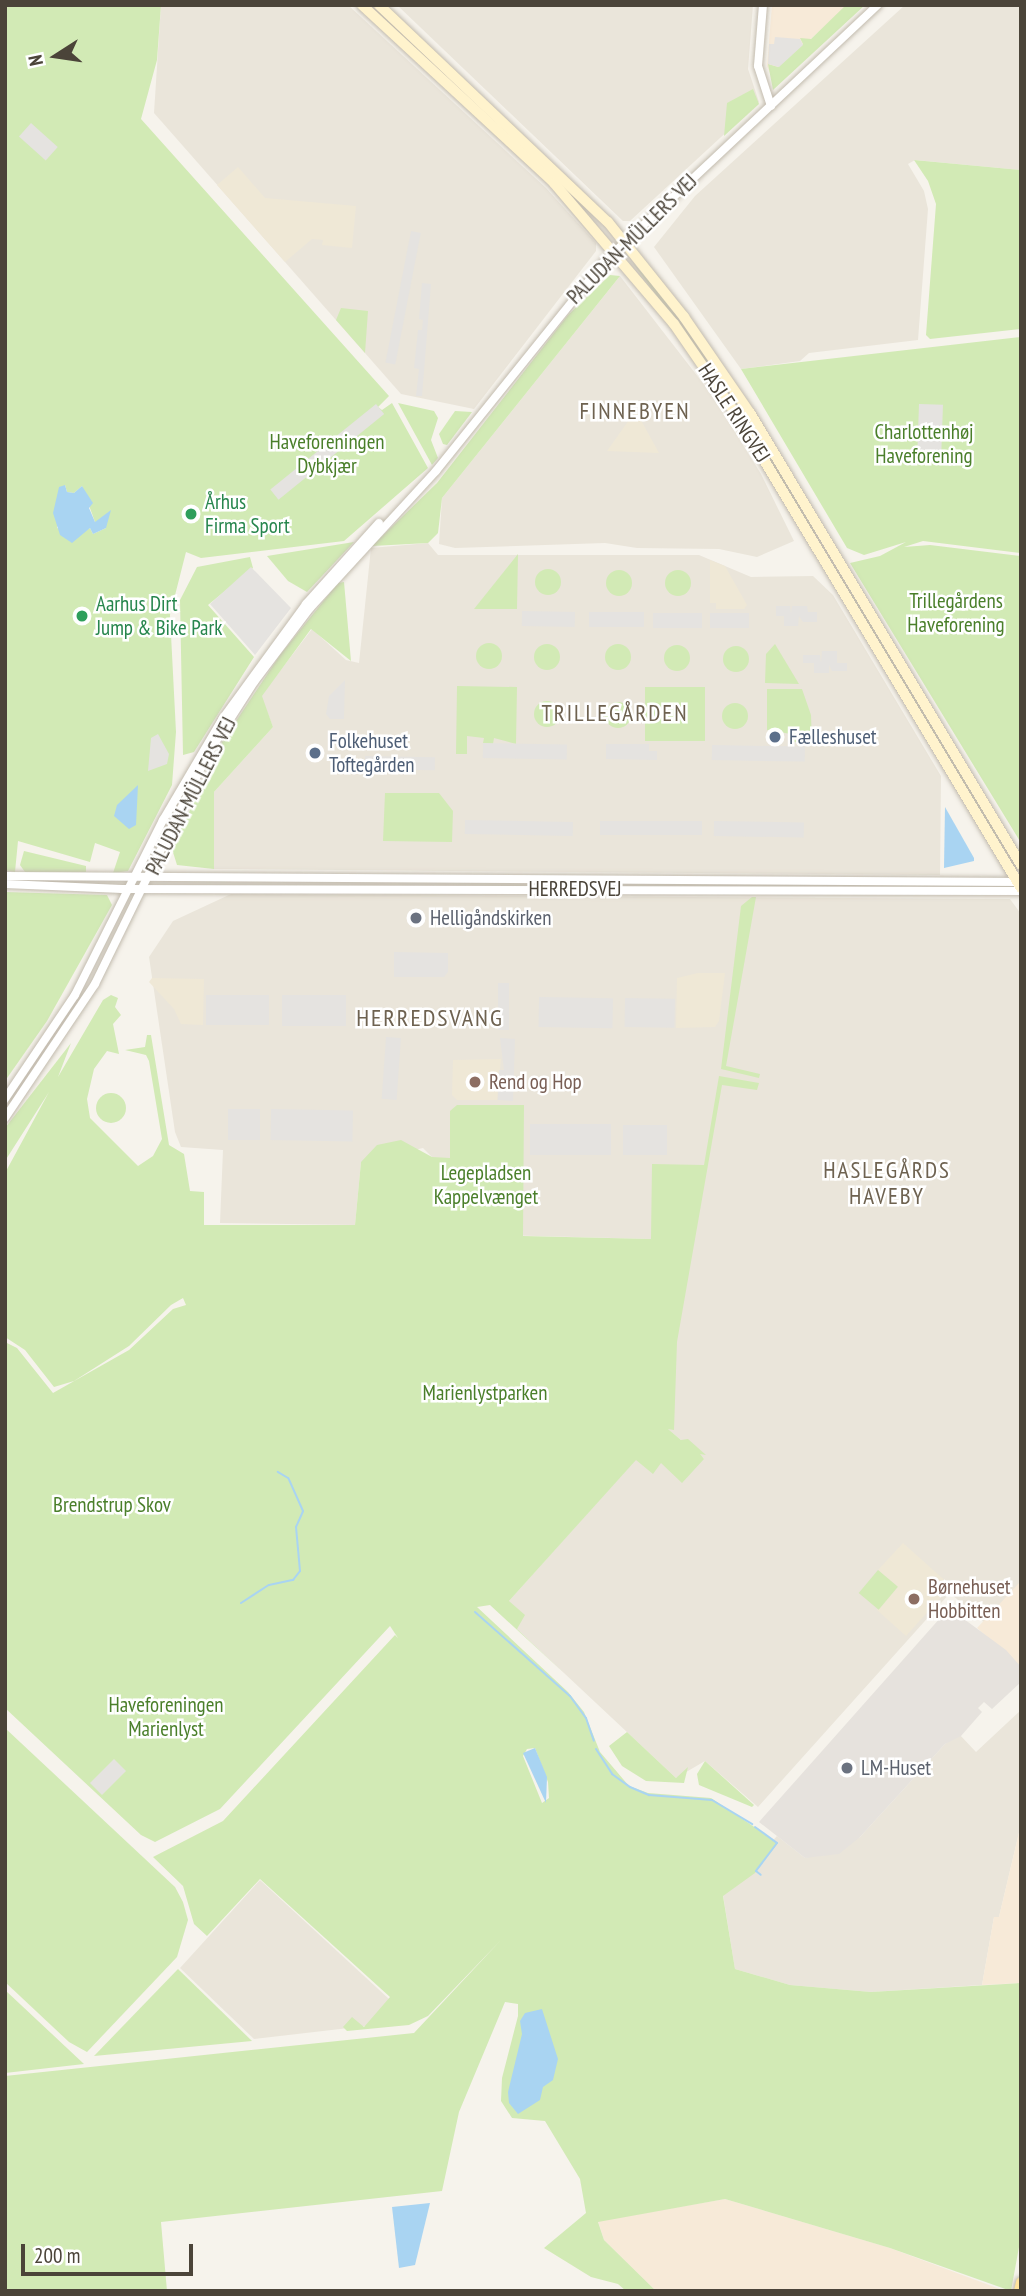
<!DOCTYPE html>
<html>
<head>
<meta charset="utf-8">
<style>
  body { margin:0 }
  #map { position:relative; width:1026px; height:2296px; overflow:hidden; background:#f6f3ec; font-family:"PT Sans Narrow",sans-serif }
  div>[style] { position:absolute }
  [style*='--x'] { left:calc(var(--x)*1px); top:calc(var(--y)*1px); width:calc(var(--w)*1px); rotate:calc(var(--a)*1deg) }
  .residential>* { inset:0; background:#eae5da }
  .commercial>* { inset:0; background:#f7ead8 }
  .industrial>* { inset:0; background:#e6e2dd }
  .education>* { inset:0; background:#efe8d6 }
  .green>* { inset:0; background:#d2eab5; transform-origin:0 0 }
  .round { border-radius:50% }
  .parking>* { inset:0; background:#e5e3e0; transform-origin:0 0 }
  .water>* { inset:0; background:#a9d4f2 }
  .stream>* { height:2px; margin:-1px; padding:0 1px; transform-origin:1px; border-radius:1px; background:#a9d4f2 }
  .roads { filter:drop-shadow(0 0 2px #c2bbae) drop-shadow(0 0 2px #c2bbae) }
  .tertiary>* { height:8px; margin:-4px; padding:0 4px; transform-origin:4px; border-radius:4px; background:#fff }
  .secondary>* { height:10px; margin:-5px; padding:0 5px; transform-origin:5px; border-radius:5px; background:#fff3cd }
  .primary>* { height:10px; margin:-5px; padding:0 5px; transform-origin:5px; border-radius:5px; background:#ffe39c }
  .dots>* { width:19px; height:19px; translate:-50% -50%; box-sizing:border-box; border:4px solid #fff; border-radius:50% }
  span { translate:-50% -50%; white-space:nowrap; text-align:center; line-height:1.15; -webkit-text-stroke:5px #fff; paint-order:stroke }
  .street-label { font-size:21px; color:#4b4439 }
  .park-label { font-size:21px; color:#4a7f2a }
  .leisure-label { font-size:21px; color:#27864d }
  .left { translate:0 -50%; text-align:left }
  .service-label { font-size:21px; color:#4e5e75 }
  .worship-label { font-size:21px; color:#5b616d }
  .education-label { font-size:21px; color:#785e54 }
  .neighbourhood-label { font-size:23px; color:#6e6250; letter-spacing:2px }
  .quarter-label { font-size:24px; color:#6e6250; letter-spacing:2px }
  .frame { position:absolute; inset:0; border:7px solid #4b4439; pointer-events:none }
  .north { position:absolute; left:21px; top:21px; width:70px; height:70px; -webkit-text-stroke:5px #fff; paint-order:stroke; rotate:258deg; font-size:19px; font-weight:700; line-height:28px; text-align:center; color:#4b4439 }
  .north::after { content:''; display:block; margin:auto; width:24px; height:32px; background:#4b4439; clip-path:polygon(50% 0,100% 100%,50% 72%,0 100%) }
  .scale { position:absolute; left:21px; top:2244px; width:172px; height:32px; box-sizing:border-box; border:4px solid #4b4439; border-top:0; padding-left:9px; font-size:21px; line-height:24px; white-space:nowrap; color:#4b4439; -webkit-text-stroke:5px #fff; paint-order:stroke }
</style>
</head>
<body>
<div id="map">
  <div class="residential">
    <div style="clip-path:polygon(161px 5px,348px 5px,546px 188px,596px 243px,596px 251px,474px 409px,401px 394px,154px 113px)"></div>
    <div style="clip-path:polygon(397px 5px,753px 5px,748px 69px,759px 102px,630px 221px,623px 221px)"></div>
    <div style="clip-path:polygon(905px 5px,1021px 5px,1021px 170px,915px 160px,908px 164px,924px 191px,928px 209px,918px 340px,809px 353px,800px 361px,741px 369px,654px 247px,695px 196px)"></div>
    <div style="clip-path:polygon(620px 276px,712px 395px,761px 474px,794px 541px,757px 557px,719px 549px,637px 548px,605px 543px,455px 548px,439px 544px,442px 498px)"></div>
    <div style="clip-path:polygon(428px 543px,438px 555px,699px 555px,751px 577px,813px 576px,833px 595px,941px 776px,940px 875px,214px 869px,214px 792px,273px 727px,261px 696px,312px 629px,346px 660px,359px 663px,371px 548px)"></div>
    <div style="clip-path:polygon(231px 894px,1010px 899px,1021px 914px,1021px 1583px,987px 1625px,950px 1593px,758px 1807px,705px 1761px,676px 1778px,516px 1628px,509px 1601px,636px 1459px,661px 1463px,704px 1459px,663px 1425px,658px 1413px,703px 1165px,651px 1239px,458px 1234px,432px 1157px,423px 1148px,361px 1162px,355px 1225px,220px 1223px,223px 1150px,181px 1147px,175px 1132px,149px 957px,173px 921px)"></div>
    <div style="clip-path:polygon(1021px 1710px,1021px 1824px,999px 1917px,994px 1917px,982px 1985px,871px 1992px,790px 1985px,735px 1969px,723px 1895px,777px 1836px,805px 1858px,860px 1837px,945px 1744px,959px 1734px,976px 1752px)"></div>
    <div style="clip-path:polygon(260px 1880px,389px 1999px,366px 2026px,254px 2039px,180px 1968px)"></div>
  </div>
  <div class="commercial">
    <div style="clip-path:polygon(772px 5px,848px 5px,771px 75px,767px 66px)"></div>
    <div style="clip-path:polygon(1021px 1581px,1021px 1667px,977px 1628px)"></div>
    <div style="clip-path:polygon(1021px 1824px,1021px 1983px,982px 1985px,994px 1917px,999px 1917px)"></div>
    <div style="clip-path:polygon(725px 2199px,890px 2248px,1005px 2291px,656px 2291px,604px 2240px,598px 2221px)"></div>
  </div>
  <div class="industrial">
    <div style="clip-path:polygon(949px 1608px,1006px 1650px,1021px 1667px,1021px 1682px,992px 1709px,984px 1702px,978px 1708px,982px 1712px,961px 1736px,945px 1744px,860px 1837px,839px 1854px,805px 1858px,759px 1822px)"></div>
  </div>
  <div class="education">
    <div style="clip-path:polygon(238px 167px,265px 198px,356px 206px,352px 248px,322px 245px,323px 240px,312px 239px,285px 262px,217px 185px)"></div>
    <div style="clip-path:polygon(634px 413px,637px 413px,659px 453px,607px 451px)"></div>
    <div style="clip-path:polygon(710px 560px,725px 566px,747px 605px,744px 609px,716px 609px,716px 603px,710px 603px)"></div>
    <div style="clip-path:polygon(698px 973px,725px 973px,719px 1021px,715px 1027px,676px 1028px,677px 978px)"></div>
    <div style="clip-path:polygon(152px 978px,204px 979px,203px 1025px,181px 1024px,174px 1009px,149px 982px)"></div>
    <div style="clip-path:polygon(501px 1059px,497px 1100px,457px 1100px,452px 1095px,453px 1060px)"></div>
    <div style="clip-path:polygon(903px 1543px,951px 1586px,906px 1636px,877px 1610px,898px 1587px,878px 1570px)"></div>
  </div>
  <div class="green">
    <div style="clip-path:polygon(evenodd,5px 5px,161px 5px,157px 60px,141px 119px,389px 396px,378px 407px,382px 410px,392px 403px,428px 468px,344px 541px,201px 558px,186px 552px,170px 615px,176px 732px,172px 785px,128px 871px,113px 873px,120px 852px,95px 843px,90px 862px,18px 841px,15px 872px,5px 870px,5px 5px,65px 485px,67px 492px,74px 493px,82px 486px,95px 522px,106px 528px,93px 534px,90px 528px,77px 536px,57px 528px,65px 485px)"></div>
    <div style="clip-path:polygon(846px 5px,865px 5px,773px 90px,768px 64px,778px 67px,803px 44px,800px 38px,811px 39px)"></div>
    <div style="clip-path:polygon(753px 89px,759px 104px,724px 136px,727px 103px)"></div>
    <div style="clip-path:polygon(914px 160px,1021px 170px,1021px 329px,930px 339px,926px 335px,936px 204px,928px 181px)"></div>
    <div style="clip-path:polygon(632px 262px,677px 313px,747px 416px,816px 533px,813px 535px,687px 336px)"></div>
    <div style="clip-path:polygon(610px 275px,620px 276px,442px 498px,438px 533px,428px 543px,372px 546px,437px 483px,568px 315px)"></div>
    <div style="clip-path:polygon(341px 308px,368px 311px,365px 353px,336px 320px)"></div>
    <div style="clip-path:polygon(1021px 337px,1021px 553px,923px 541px,904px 547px,930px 545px,1021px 556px,1021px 843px,850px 563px,880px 556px,906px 542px,864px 555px,847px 548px,741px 369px)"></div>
    <div style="clip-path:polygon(398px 403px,434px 411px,438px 418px,431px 440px,438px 458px,432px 465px)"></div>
    <div style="clip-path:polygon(455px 411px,472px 412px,447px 445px,443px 444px,439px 434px)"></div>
    <div style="clip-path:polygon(354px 542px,307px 592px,288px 581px,267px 556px)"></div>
    <div style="clip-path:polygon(825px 553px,866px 615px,1021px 873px,991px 829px)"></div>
    <div style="clip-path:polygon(518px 554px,517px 609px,474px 609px)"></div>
    <div style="clip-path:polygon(250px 557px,253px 568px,208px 605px,254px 657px,194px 752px,183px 755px,180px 600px,197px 567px)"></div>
    <div class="round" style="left:535px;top:569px;width:26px;height:26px"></div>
    <div class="round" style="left:665px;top:570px;width:26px;height:26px"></div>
    <div class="round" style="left:606px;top:570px;width:26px;height:26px"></div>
    <div style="clip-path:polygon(344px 582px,351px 661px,311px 629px,262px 696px,273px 727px,214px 792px,214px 869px,177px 865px,172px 849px,220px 745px,280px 655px,338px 583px)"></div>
    <div class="round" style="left:476px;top:643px;width:26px;height:26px"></div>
    <div class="round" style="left:605px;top:644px;width:26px;height:26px"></div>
    <div class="round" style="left:534px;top:644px;width:26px;height:26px"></div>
    <div style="clip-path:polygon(775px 644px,799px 684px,765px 683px,766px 654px)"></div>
    <div class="round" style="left:664px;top:645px;width:26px;height:26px"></div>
    <div class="round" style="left:723px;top:646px;width:26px;height:26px"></div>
    <div style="clip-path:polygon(457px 686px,517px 687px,516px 744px,494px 738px,493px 744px,483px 743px,484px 738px,467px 736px,467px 754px,456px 754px)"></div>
    <div style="left:645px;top:687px;width:60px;height:54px"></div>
    <div style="clip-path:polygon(767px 689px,802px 689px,811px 715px,812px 742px,792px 742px,791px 734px,767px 730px)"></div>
    <div class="round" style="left:534px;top:701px;width:26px;height:26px"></div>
    <div class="round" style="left:605px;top:702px;width:26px;height:26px"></div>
    <div class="round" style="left:722px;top:703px;width:26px;height:26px"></div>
    <div style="clip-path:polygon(385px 793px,439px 793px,453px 811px,452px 842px,383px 841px)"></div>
    <div style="clip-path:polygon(24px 851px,86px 866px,86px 872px,25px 872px,20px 865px)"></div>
    <div style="clip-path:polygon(5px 892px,107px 895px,112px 905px,47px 1021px,5px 1081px)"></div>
    <div style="clip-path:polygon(752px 897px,756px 897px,726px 1066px,760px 1074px,759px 1078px,721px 1069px,741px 906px)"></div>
    <div style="clip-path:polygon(evenodd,111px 995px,118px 998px,115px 1007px,121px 1015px,113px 1024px,119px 1054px,107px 1051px,94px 1069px,87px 1099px,90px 1118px,138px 1166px,153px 1156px,162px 1139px,149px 1061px,146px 1055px,125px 1050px,145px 1047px,147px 1035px,151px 1035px,169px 1145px,184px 1154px,190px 1191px,204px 1192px,204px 1225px,355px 1225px,361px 1162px,377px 1145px,401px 1140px,432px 1157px,450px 1158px,450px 1111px,457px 1105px,524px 1105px,523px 1236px,651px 1239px,652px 1164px,704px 1165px,719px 1076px,759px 1083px,757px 1090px,722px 1085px,677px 1342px,674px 1430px,668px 1429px,681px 1440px,688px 1439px,706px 1455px,700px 1454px,704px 1459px,682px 1483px,661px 1463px,653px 1474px,636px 1460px,509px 1601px,525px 1615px,517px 1629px,565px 1674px,490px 1605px,477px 1607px,568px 1692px,584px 1712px,600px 1752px,629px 1786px,648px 1793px,711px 1798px,778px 1843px,755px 1873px,723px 1896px,735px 1969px,790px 1985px,871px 1992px,1021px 1983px,1021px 2236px,1011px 2291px,890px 2248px,725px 2199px,598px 2222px,604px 2240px,656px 2291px,626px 2291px,618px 2284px,591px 2277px,544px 2248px,586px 2213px,580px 2179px,545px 2121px,512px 2118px,501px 2101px,502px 2078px,518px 2016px,518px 2004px,505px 2002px,459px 2112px,442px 2191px,161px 2222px,167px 2291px,5px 2291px,5px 2076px,414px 2033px,501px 1940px,428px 2016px,409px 2025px,347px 2031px,343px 2027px,352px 2017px,364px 2027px,390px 1997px,260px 1879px,207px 1936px,194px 1924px,183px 1886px,153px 1857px,223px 1821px,395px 1635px,398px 1638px,390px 1626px,220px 1809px,155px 1842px,141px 1835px,5px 1708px,5px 1342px,17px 1348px,53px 1393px,129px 1350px,173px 1309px,186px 1305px,183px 1298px,171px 1305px,129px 1346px,74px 1381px,54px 1387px,25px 1350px,5px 1337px,5px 1173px,49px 1092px,5px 1161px,5px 1128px,71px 1043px,58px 1077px,103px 1000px,111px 995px,535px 1748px,548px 1782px,549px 1798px,542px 1803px,523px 1756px,527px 1749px,535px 1748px)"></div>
    <div class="round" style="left:96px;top:1093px;width:30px;height:30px"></div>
    <div style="left:878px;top:1570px;width:26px;height:30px;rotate:40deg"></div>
    <div style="clip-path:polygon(5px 1728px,175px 1887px,183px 1902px,188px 1920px,177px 1957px,87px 2052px,69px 2042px,5px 1982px)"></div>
    <div style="clip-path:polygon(627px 1732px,676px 1778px,688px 1767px,684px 1783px,646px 1781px,622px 1766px,609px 1746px)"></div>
    <div style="clip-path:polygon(705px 1761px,754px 1805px,752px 1807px,699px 1785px,697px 1774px)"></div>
    <div style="clip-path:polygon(178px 1969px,252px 2041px,94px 2056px)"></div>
    <div style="clip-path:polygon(5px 1990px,84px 2064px,5px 2073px)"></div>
  </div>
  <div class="parking">
    <div style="clip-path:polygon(775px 37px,800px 39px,803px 45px,779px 67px,768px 64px,769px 44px,774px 44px)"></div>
    <div style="left:31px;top:123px;width:36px;height:18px;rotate:42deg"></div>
    <div style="left:411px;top:231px;width:10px;height:134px;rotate:11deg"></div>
    <div style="clip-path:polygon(422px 283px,431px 284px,422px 396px,416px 396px,419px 369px,414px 368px,418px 330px,422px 330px,423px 320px,419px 319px)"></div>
    <div style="left:376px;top:404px;width:13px;height:136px;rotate:51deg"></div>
    <div style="left:919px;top:404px;width:24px;height:54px;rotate:2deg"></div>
    <div style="clip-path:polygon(251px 567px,291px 608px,255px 655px,210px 604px)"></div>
    <div style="clip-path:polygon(776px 606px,790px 606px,791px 613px,792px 606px,807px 606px,808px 612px,817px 612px,817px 622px,803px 622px,799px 616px,798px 626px,784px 626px,784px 616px,776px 616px)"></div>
    <div style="left:522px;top:611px;width:53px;height:15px;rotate:1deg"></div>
    <div style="left:589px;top:612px;width:55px;height:15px"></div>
    <div style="left:653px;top:613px;width:49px;height:15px"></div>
    <div style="left:710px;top:613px;width:39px;height:15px"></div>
    <div style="clip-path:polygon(822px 651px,837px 651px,837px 663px,847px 663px,847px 671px,832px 671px,829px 665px,829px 673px,814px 673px,814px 663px,803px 663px,803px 655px,820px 655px,821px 663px)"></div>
    <div style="clip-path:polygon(345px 680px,344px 719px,330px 719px,326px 714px,329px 696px)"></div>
    <div style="clip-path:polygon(158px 734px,169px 754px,167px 764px,148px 771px,151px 738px)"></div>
    <div style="left:483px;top:743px;width:84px;height:15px;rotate:1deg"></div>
    <div style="clip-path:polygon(606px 744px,649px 744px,649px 751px,657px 751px,657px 760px,606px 759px)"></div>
    <div style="left:712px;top:745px;width:93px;height:15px;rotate:1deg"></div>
    <div style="left:365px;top:756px;width:70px;height:13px;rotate:1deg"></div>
    <div style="left:465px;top:820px;width:108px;height:14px;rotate:1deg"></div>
    <div style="left:600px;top:821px;width:102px;height:14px"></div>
    <div style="left:714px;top:821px;width:90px;height:15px;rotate:1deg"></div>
    <div style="clip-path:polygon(394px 952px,448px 953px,448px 972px,444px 977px,394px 977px)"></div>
    <div style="left:498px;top:983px;width:11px;height:47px"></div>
    <div style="left:206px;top:995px;width:63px;height:30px"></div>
    <div style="left:282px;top:995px;width:64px;height:31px"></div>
    <div style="left:539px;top:997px;width:74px;height:30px;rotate:1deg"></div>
    <div style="left:625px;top:998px;width:50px;height:29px;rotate:1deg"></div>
    <div style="left:386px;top:1037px;width:15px;height:62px;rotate:4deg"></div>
    <div style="clip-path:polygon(500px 1038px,515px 1039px,513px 1101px,498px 1100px,499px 1070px,504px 1070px)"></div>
    <div style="left:228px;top:1109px;width:32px;height:31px"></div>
    <div style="left:271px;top:1109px;width:82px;height:31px;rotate:1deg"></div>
    <div style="left:530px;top:1124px;width:81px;height:31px"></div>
    <div style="left:623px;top:1125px;width:44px;height:30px"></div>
    <div style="left:114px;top:1759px;width:17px;height:34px;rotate:45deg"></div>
  </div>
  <div class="water">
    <div style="clip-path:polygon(65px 485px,67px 492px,74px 493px,82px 486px,93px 503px,89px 508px,95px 522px,111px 510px,106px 528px,93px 534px,90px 528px,72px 543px,60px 535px,53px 513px,59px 487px)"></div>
    <div style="clip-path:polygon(138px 785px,136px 825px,129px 829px,114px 816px,117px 805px)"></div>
    <div style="clip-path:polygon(945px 807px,974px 858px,974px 861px,944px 868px)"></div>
    <div style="clip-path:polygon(535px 1748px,547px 1777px,546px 1803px,523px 1753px)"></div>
    <div style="clip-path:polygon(542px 2009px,558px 2059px,553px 2080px,543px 2087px,540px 2100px,518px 2114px,509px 2103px,508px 2092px,522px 2034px,520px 2021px,525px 2013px)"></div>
    <div style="clip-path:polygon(430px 2203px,415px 2265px,399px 2268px,392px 2207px)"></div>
  </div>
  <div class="stream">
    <div style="--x:241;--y:1603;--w:33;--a:-33"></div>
    <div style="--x:269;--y:1585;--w:25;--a:-12"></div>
    <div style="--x:293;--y:1580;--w:11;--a:-52"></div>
    <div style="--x:300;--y:1571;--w:44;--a:-95.2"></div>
    <div style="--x:296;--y:1527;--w:17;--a:-66"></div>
    <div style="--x:303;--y:1511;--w:36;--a:-114"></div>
    <div style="--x:288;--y:1478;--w:12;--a:-149"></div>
    <div style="--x:475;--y:1612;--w:127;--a:41.5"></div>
    <div style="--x:570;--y:1696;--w:27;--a:54"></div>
    <div style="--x:586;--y:1718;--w:24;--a:71"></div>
    <div style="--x:596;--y:1749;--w:30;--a:57"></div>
    <div style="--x:612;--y:1774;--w:22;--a:36"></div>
    <div style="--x:630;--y:1787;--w:21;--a:23"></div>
    <div style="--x:649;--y:1795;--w:63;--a:4.5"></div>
    <div style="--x:712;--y:1800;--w:47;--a:31"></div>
    <div style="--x:755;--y:1827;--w:27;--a:36"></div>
    <div style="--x:777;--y:1843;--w:35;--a:127"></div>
    <div style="--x:756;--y:1871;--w:6;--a:39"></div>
  </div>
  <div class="roads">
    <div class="tertiary">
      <div style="--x:763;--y:5;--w:61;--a:94.7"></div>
      <div style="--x:758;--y:66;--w:42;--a:72"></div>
      <div style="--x:5;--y:876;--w:1016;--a:0.34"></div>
      <div style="--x:5;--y:884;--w:117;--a:2.4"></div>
      <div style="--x:122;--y:889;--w:899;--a:0.13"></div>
      <div style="--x:5;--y:1099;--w:125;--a:-56.1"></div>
      <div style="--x:75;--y:995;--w:196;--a:-63.3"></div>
      <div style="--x:163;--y:820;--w:118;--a:-59.5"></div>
      <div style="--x:223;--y:718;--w:141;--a:-53.9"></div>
      <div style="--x:306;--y:604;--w:109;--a:-48"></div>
      <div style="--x:5;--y:1118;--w:161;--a:-56.1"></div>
      <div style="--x:95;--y:984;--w:255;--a:-63.9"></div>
      <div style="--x:207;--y:755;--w:87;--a:-57.2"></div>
      <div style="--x:254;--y:682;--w:93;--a:-52.9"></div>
      <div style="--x:310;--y:608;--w:186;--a:-47.4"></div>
      <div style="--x:436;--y:471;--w:267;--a:-51.2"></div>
      <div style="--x:603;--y:263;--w:377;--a:-43.2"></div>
    </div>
    <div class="secondary">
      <div style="--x:362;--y:5;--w:262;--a:42.8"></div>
      <div style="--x:554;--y:183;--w:185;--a:49.6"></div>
      <div style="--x:674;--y:324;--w:116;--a:55.5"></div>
      <div style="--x:740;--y:420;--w:546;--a:59.02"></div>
      <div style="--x:379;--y:5;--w:315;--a:43.5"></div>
      <div style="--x:608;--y:222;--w:122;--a:51.3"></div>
      <div style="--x:684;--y:317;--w:116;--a:55.5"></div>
      <div style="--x:750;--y:413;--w:527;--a:59.05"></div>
    </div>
    <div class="primary">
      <div style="--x:1019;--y:2291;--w:9;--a:-77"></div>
    </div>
  </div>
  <div class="dots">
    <div style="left:191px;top:514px;background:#2e9e5b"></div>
    <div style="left:82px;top:616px;background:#2e9e5b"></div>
    <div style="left:775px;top:737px;background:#5c6f8a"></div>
    <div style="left:315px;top:753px;background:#5c6f8a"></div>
    <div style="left:416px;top:918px;background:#6b7280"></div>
    <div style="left:475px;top:1082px;background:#8d6e63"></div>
    <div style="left:914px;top:1599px;background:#8d6e63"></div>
    <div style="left:847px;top:1768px;background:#6b7280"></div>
  </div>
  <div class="street-label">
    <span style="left:632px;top:239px;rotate:-45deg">PALUDAN-MÜLLERS VEJ</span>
    <span style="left:734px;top:413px;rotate:57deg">HASLE RINGVEJ</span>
    <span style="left:191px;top:796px;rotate:-63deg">PALUDAN-MÜLLERS VEJ</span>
    <span style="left:575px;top:889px">HERREDSVEJ</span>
  </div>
  <div class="park-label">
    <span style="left:924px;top:444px">Charlottenhøj<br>Haveforening</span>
    <span style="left:327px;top:454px">Haveforeningen<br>Dybkjær</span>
    <span style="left:956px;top:613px">Trillegårdens<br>Haveforening</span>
    <span style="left:486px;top:1185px">Legepladsen<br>Kappelvænget</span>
    <span style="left:485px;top:1393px">Marienlystparken</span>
    <span style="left:112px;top:1505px">Brendstrup Skov</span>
    <span style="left:166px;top:1717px">Haveforeningen<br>Marienlyst</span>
  </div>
  <div class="leisure-label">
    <span class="left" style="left:205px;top:514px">Århus<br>Firma Sport</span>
    <span class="left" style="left:96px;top:616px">Aarhus Dirt<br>Jump &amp; Bike Park</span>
  </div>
  <div class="service-label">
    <span class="left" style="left:789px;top:737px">Fælleshuset</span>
    <span class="left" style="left:329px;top:753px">Folkehuset<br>Toftegården</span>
  </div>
  <div class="worship-label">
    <span class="left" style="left:430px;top:918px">Helligåndskirken</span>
    <span class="left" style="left:861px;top:1768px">LM-Huset</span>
  </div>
  <div class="education-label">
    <span class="left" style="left:489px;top:1082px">Rend og Hop</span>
    <span class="left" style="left:928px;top:1599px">Børnehuset<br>Hobbitten</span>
  </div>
  <div class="neighbourhood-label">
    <span style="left:635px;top:411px">FINNEBYEN</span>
    <span style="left:615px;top:713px">TRILLEGÅRDEN</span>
    <span style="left:887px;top:1183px">HASLEGÅRDS<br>HAVEBY</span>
  </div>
  <div class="quarter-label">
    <span style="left:430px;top:1018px">HERREDSVANG</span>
  </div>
  <div class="frame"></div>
  <div class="north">N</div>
  <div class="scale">200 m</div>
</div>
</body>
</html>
